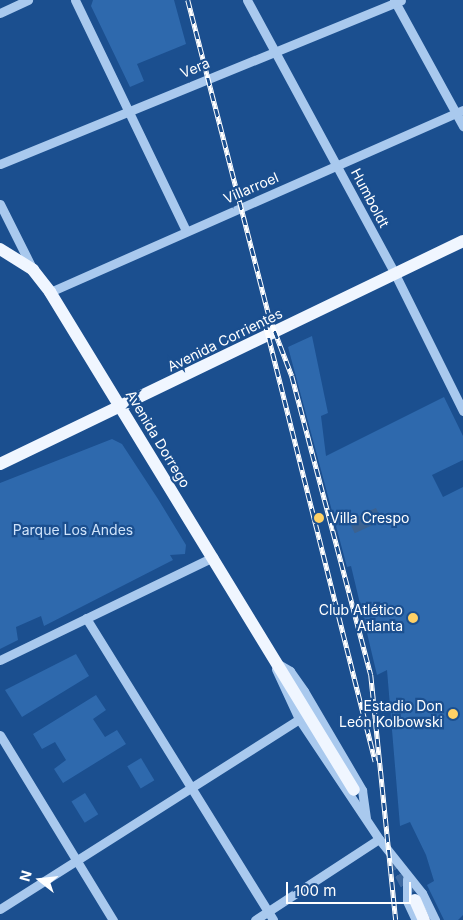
<!DOCTYPE html>
<html>
<head>
<meta charset="utf-8">
<style>
  body { margin:0 }
  #map { position:relative; width:463px; height:920px; overflow:hidden; background:#1b4f8f; font-family:Inter,sans-serif }
  div>[style] { position:absolute }
  [style*='--x'] { left:calc(var(--x)*1px); top:calc(var(--y)*1px); width:calc(var(--w)*1px); rotate:calc(var(--a)*1deg) }
  .green>* { inset:0; background:#2e69ad; transform-origin:0 0 }
  .water>* { inset:0; background:#3c6290; transform-origin:0 0 }
  .major-tunnel>* { height:12px; margin-top:-6px; transform-origin:0; background:repeating-linear-gradient(90deg,#3d69a0 0 12px,transparent 0 18px) }
  .minor>* { height:9px; margin:-4.5px; padding:0 4.5px; transform-origin:4.5px; border-radius:4.5px; background:#a9c9ee }
  .major>* { height:12px; margin:-6px; padding:0 6px; transform-origin:6px; border-radius:6px; background:#f0f6ff }
  .rail>* { height:4.5px; margin-top:-2.25px; transform-origin:0; background:repeating-linear-gradient(90deg,#1b4f8f 0 8px,#fff 0 16px); box-sizing:border-box; border-block:1px solid #fff }
  .dots>* { width:14px; height:14px; translate:-50% -50%; box-sizing:border-box; border:2px solid #1b4f8f; border-radius:50% }
  span { translate:-50% -50%; white-space:nowrap; text-align:center; line-height:1.15; -webkit-text-stroke:4.5px #1b4f8f; paint-order:stroke }
  .street-label { font-size:14px; color:#fff }
  .poi-label { font-size:14px; color:#fff }
  .left { translate:0 -50%; text-align:left }
  .right { translate:-100% -50%; text-align:right }
  .park-label { font-size:14px; color:#cfe3fa }
  .north { position:absolute; left:15px; top:855px; width:50px; height:50px; -webkit-text-stroke:4px #1b4f8f; paint-order:stroke; rotate:286deg; font-size:14px; font-weight:700; line-height:20px; text-align:center; color:#fff }
  .north::after { content:''; display:block; margin:auto; width:18px; height:22px; background:#fff; clip-path:polygon(50% 0,100% 100%,50% 72%,0 100%) }
  .scale { position:absolute; left:286px; top:882px; width:125px; height:22px; box-sizing:border-box; border:2px solid #fff; border-top:0; padding-left:6px; font-size:15px; line-height:18px; white-space:nowrap; color:#fff; -webkit-text-stroke:4px #1b4f8f; paint-order:stroke }
</style>
</head>
<body>
<div id="map">
  <div class="green">
    <div style="clip-path:polygon(93px 0,174px 0,186px 44px,137px 64px,144px 81px,130px 87px,91px 6px)"></div>
    <div style="clip-path:polygon(312px 336px,328px 413px,321px 416px,326px 456px,444px 397px,463px 436px,463px 460px,432px 475px,443px 497px,463px 487px,463px 915px,458px 920px,444px 920px,427px 885px,434px 881px,426px 855px,410px 822px,400px 826px,387px 670px,377px 675px,351px 566px,347px 567px,288px 347px)"></div>
    <div style="clip-path:polygon(112px 439px,122px 444px,158px 499px,186px 545px,185px 554px,170px 555px,173px 560px,44px 626px,41px 616px,16px 627px,18px 640px,0 649px,0 483px)"></div>
    <div style="clip-path:polygon(76px 654px,89px 676px,22px 717px,5px 690px)"></div>
    <div style="clip-path:polygon(96px 695px,106px 710px,93px 719px,105px 737px,117px 730px,126px 744px,63px 783px,54px 769px,66px 760px,55px 742px,42px 749px,33px 734px)"></div>
    <div style="left:141px;top:758px;width:26px;height:16px;rotate:59deg"></div>
    <div style="left:85px;top:793px;width:25px;height:16px;rotate:58deg"></div>
  </div>
  <div class="water">
    <div style="left:376px;top:508px;width:14px;height:30px;rotate:65deg"></div>
  </div>
  <div class="major-tunnel">
    <div style="--x:392;--y:858;--w:40;--a:62"></div>
  </div>
  <div class="minor">
    <div style="--x:75;--y:0;--w:256;--a:64.3"></div>
    <div style="--x:247;--y:0;--w:311;--a:61.6"></div>
    <div style="--x:395;--y:274;--w:153;--a:63.6"></div>
    <div style="--x:394;--y:0;--w:144;--a:61.3"></div>
    <div style="--x:0;--y:13;--w:31;--a:-25"></div>
    <div style="--x:0;--y:164;--w:433;--a:-22.2"></div>
    <div style="--x:0;--y:204;--w:74;--a:63.4"></div>
    <div style="--x:50;--y:292;--w:451;--a:-23.8"></div>
    <div style="--x:86;--y:618;--w:355;--a:58.2"></div>
    <div style="--x:0;--y:660;--w:237;--a:-25.8"></div>
    <div style="--x:278;--y:664;--w:14;--a:30"></div>
    <div style="--x:290;--y:671;--w:24;--a:55"></div>
    <div style="--x:304;--y:691;--w:115;--a:59.6"></div>
    <div style="--x:362;--y:790;--w:28;--a:82"></div>
    <div style="--x:276;--y:669;--w:55;--a:65.3"></div>
    <div style="--x:299;--y:719;--w:144;--a:56.3"></div>
    <div style="--x:379;--y:839;--w:69;--a:51.5"></div>
    <div style="--x:422;--y:893;--w:30;--a:64"></div>
    <div style="--x:0;--y:735;--w:217;--a:58.6"></div>
    <div style="--x:407;--y:879;--w:22;--a:90"></div>
    <div style="--x:407;--y:901;--w:21;--a:65"></div>
    <div style="--x:0;--y:909;--w:354;--a:-32.4"></div>
    <div style="--x:255;--y:920;--w:148;--a:-33.2"></div>
  </div>
  <div class="major">
    <div style="--x:0;--y:249;--w:39;--a:32"></div>
    <div style="--x:33;--y:270;--w:28;--a:52"></div>
    <div style="--x:50;--y:292;--w:583;--a:58.6"></div>
    <div style="--x:0;--y:464;--w:514;--a:-25.72"></div>
    <div style="--x:415;--y:900;--w:22;--a:66"></div>
  </div>
  <div class="rail">
    <div style="--x:188;--y:0;--w:326;--a:75.6"></div>
    <div style="--x:269;--y:316;--w:64;--a:69"></div>
    <div style="--x:292;--y:376;--w:309;--a:75.2"></div>
    <div style="--x:371;--y:675;--w:246;--a:84.2"></div>
    <div style="--x:265;--y:322;--w:453;--a:75.9"></div>
  </div>
  <div class="dots">
    <div style="left:319px;top:518px;background:#ffd166"></div>
    <div style="left:413px;top:618px;background:#ffd166"></div>
    <div style="left:453px;top:714px;background:#ffd166"></div>
  </div>
  <div class="street-label">
    <span style="left:195px;top:68px;rotate:-22deg">Vera</span>
    <span style="left:251px;top:188px;rotate:-23deg">Villarroel</span>
    <span style="left:370px;top:198px;rotate:62deg">Humboldt</span>
    <span style="left:225px;top:340px;rotate:-26deg">Avenida Corrientes</span>
    <span style="left:158px;top:439px;rotate:59deg">Avenida Dorrego</span>
  </div>
  <div class="poi-label">
    <span class="left" style="left:330px;top:518px">Villa Crespo</span>
    <span class="right" style="left:403px;top:618px">Club Atlético<br>Atlanta</span>
    <span class="right" style="left:443px;top:714px">Estadio Don<br>León Kolbowski</span>
  </div>
  <div class="park-label">
    <span style="left:73px;top:530px">Parque Los Andes</span>
  </div>
  <div class="north">N</div>
  <div class="scale">100 m</div>
</div>
</body>
</html>
